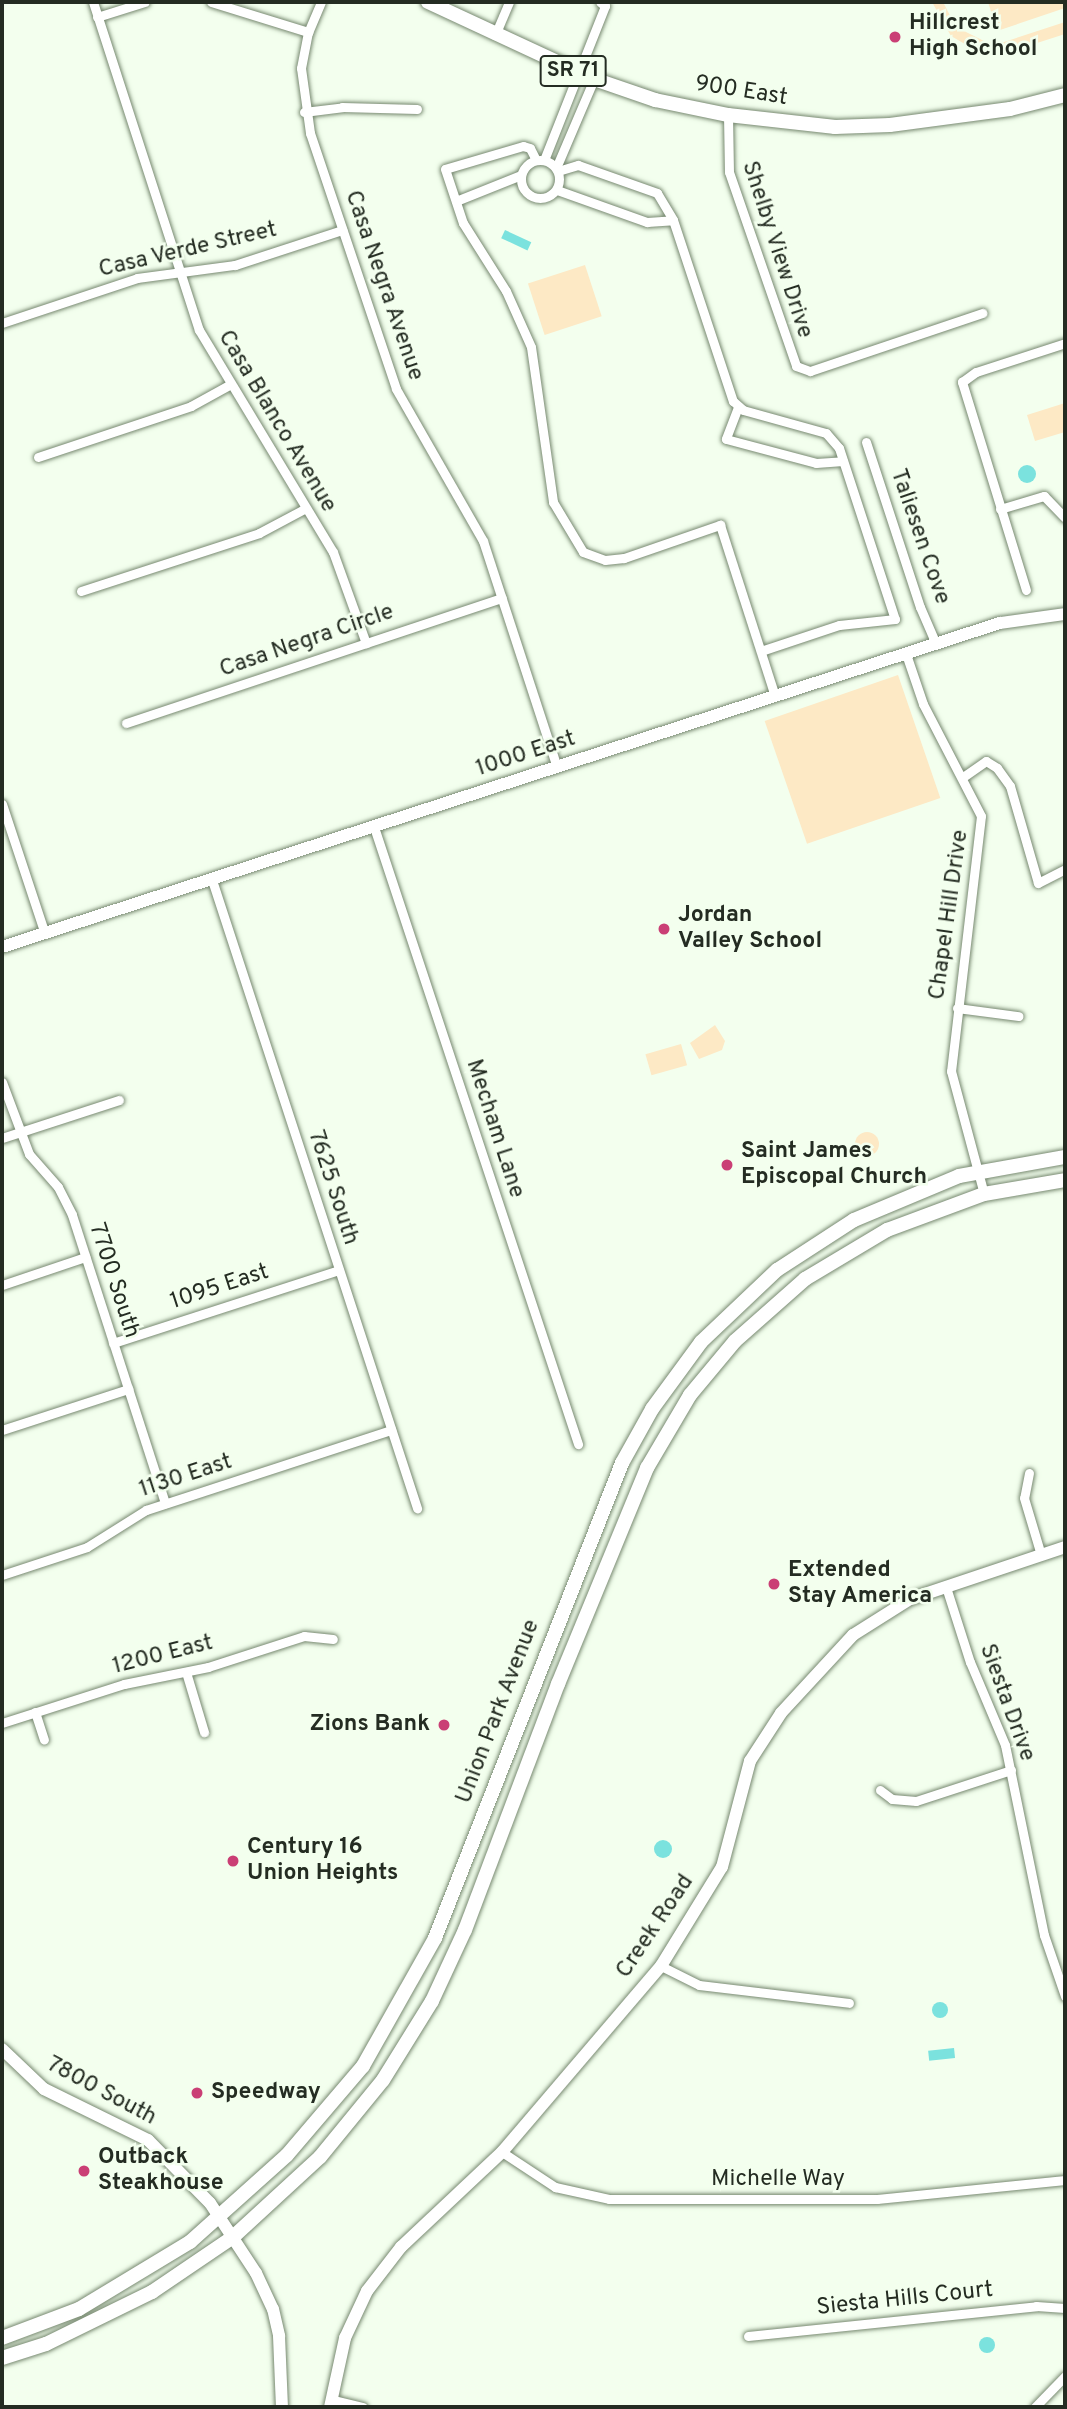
<!DOCTYPE html>
<html>
<head>
<meta charset="utf-8">
<style>
  body { margin:0 }
  #map { position:relative; width:1067px; height:2409px; overflow:hidden; background:#f3ffee; font-family:Overpass,sans-serif }
  div>[style] { position:absolute }
  [style*='--x'] { left:calc(var(--x)*1px); top:calc(var(--y)*1px); width:calc(var(--w)*1px); rotate:calc(var(--a)*1deg) }
  .green>* { inset:0; background:#fde9c5; transform-origin:0 0 }
  .round { border-radius:50% }
  .water>* { inset:0; background:#7be2de; transform-origin:0 0 }
  .roads { filter:drop-shadow(0 0 2px #778970) drop-shadow(0 0 2px #778970) }
  .street>* { height:9px; margin:-4.5px; padding:0 4.5px; transform-origin:4.5px; border-radius:4.5px; background:#fff }
  .street>.ring { margin:-4.5px; padding:0; box-sizing:content-box; background:none; border:9px solid #fff; border-radius:50% }
  .secondary>* { height:12px; margin:-6px; padding:0 6px; transform-origin:6px; border-radius:6px; background:#fff }
  .primary>* { height:14px; margin:-7px; padding:0 7px; transform-origin:7px; border-radius:7px; background:#fff }
  .dots>* { width:19px; height:19px; translate:-50% -50%; box-sizing:border-box; border:4px solid #f3ffee; border-radius:50% }
  span { translate:-50% -50%; white-space:nowrap; text-align:center; line-height:1.15; -webkit-text-stroke:5px #f3ffee; paint-order:stroke }
  .shield-label span { padding:2px 5px; background:#f3ffee; border:2px solid; border-radius:5px; -webkit-text-stroke-width:0 }
  .shield-label { font-size:21px; color:#242c22; font-weight:700 }
  .poi-label { font-size:23px; color:#242c22; font-weight:700 }
  .left { translate:0 -50%; text-align:left }
  .right { translate:-100% -50%; text-align:right }
  .street-label { font-size:23px; color:#242c22 }
  .frame { position:absolute; inset:0; border:4px solid #242c22; pointer-events:none }
</style>
</head>
<body>
<div id="map">
  <div class="green">
    <div style="clip-path:polygon(932px 2px,943px 2px,956px 27px,986px 42px,1004px 42px,1065px 22px,1065px 34px,1006px 53px,977px 51px,951px 36px)"></div>
    <div style="clip-path:polygon(988px 2px,1065px 2px,1065px 8px,997px 31px)"></div>
    <div style="left:585px;top:265px;width:54px;height:60px;rotate:72deg"></div>
    <div style="clip-path:polygon(1065px 403px,1065px 432px,1035px 441px,1027px 415px)"></div>
    <div style="left:898px;top:675px;width:130px;height:141px;rotate:71deg"></div>
    <div style="clip-path:polygon(715px 1025px,725px 1041px,722px 1050px,699px 1059px,690px 1043px)"></div>
    <div style="left:681px;top:1044px;width:22px;height:37px;rotate:74deg"></div>
    <div class="round" style="left:855px;top:1132px;width:24px;height:24px"></div>
  </div>
  <div class="water">
    <div style="left:505px;top:230px;width:29px;height:9px;rotate:25deg"></div>
    <div class="round" style="left:1018px;top:465px;width:18px;height:18px"></div>
    <div class="round" style="left:654px;top:1840px;width:18px;height:18px"></div>
    <div class="round" style="left:932px;top:2002px;width:16px;height:16px"></div>
    <div style="left:954px;top:2048px;width:10px;height:26px;rotate:84deg"></div>
    <div class="round" style="left:979px;top:2337px;width:16px;height:16px"></div>
  </div>
  <div class="roads">
    <div class="street">
      <div style="--x:93;--y:2;--w:345;--a:72.1"></div>
      <div style="--x:199;--y:330;--w:259;--a:58.9"></div>
      <div style="--x:333;--y:552;--w:97;--a:70.1"></div>
      <div style="--x:211;--y:2;--w:102;--a:17.2"></div>
      <div style="--x:321;--y:2;--w:33;--a:113"></div>
      <div style="--x:308;--y:32;--w:37;--a:101"></div>
      <div style="--x:301;--y:68;--w:66;--a:82.1"></div>
      <div style="--x:310;--y:133;--w:270;--a:71.4"></div>
      <div style="--x:396;--y:389;--w:175;--a:60.2"></div>
      <div style="--x:483;--y:541;--w:238;--a:71.9"></div>
      <div style="--x:97;--y:17;--w:50;--a:-17.4"></div>
      <div style="--x:495;--y:35;--w:36;--a:-67"></div>
      <div style="--x:304;--y:112;--w:38;--a:-7"></div>
      <div style="--x:342;--y:107;--w:75;--a:1.5"></div>
      <div style="--x:728;--y:115;--w:57;--a:89"></div>
      <div style="--x:729;--y:172;--w:205;--a:70.9"></div>
      <div style="--x:796;--y:366;--w:15;--a:20"></div>
      <div style="--x:810;--y:371;--w:182;--a:-18.6"></div>
      <div class="ring" style="left:521px;top:160px;width:29px;height:29px"></div>
      <div style="--x:536;--y:160;--w:13;--a:-117"></div>
      <div style="--x:530;--y:148;--w:7;--a:-164"></div>
      <div style="--x:523;--y:146;--w:81;--a:163.6"></div>
      <div style="--x:445;--y:169;--w:57;--a:71.6"></div>
      <div style="--x:463;--y:223;--w:80;--a:57.7"></div>
      <div style="--x:506;--y:291;--w:61;--a:65.9"></div>
      <div style="--x:531;--y:347;--w:157;--a:81.9"></div>
      <div style="--x:553;--y:502;--w:58;--a:59"></div>
      <div style="--x:583;--y:552;--w:23;--a:20"></div>
      <div style="--x:605;--y:560;--w:19;--a:-6"></div>
      <div style="--x:624;--y:558;--w:102;--a:-19"></div>
      <div style="--x:720;--y:525;--w:180;--a:72.2"></div>
      <div style="--x:544;--y:160;--w:166;--a:-68.4"></div>
      <div style="--x:605;--y:6;--w:6;--a:-141"></div>
      <div style="--x:556;--y:168;--w:97;--a:-66.9"></div>
      <div style="--x:558;--y:171;--w:21;--a:-17"></div>
      <div style="--x:578;--y:165;--w:84;--a:19.5"></div>
      <div style="--x:657;--y:193;--w:31;--a:59"></div>
      <div style="--x:557;--y:190;--w:96;--a:19.6"></div>
      <div style="--x:647;--y:222;--w:26;--a:-4"></div>
      <div style="--x:673;--y:220;--w:191;--a:71.7"></div>
      <div style="--x:733;--y:401;--w:13;--a:42"></div>
      <div style="--x:743;--y:410;--w:86;--a:15.5"></div>
      <div style="--x:826;--y:433;--w:20;--a:49"></div>
      <div style="--x:839;--y:448;--w:180;--a:71.9"></div>
      <div style="--x:895;--y:619;--w:56;--a:173.9"></div>
      <div style="--x:839;--y:625;--w:82;--a:161.6"></div>
      <div style="--x:456;--y:201;--w:70;--a:-21.8"></div>
      <div style="--x:2;--y:323;--w:142;--a:-18.4"></div>
      <div style="--x:137;--y:278;--w:99;--a:-7.6"></div>
      <div style="--x:235;--y:265;--w:113;--a:-18.1"></div>
      <div style="--x:738;--y:407;--w:34;--a:111"></div>
      <div style="--x:726;--y:439;--w:93;--a:14.9"></div>
      <div style="--x:816;--y:463;--w:27;--a:-4"></div>
      <div style="--x:866;--y:442;--w:174;--a:71.9"></div>
      <div style="--x:920;--y:607;--w:40;--a:66.6"></div>
      <div style="--x:38;--y:457;--w:161;--a:-18.4"></div>
      <div style="--x:191;--y:406;--w:43;--a:-28.9"></div>
      <div style="--x:1000;--y:509;--w:46;--a:-16.5"></div>
      <div style="--x:1044;--y:496;--w:30;--a:46"></div>
      <div style="--x:1026;--y:590;--w:218;--a:-107.1"></div>
      <div style="--x:962;--y:382;--w:17;--a:-36"></div>
      <div style="--x:976;--y:372;--w:94;--a:-18"></div>
      <div style="--x:81;--y:591;--w:187;--a:-18"></div>
      <div style="--x:259;--y:533;--w:53;--a:-28"></div>
      <div style="--x:906;--y:654;--w:53;--a:71.2"></div>
      <div style="--x:923;--y:704;--w:126;--a:62.6"></div>
      <div style="--x:981;--y:816;--w:257;--a:96.7"></div>
      <div style="--x:951;--y:1071;--w:127;--a:75"></div>
      <div style="--x:126;--y:723;--w:396;--a:-18.4"></div>
      <div style="--x:963;--y:777;--w:28;--a:-35"></div>
      <div style="--x:986;--y:761;--w:13;--a:32"></div>
      <div style="--x:997;--y:768;--w:22;--a:54"></div>
      <div style="--x:1010;--y:786;--w:101;--a:73.9"></div>
      <div style="--x:1038;--y:883;--w:30;--a:-27"></div>
      <div style="--x:2;--y:804;--w:137;--a:71.7"></div>
      <div style="--x:374;--y:827;--w:650;--a:71.7"></div>
      <div style="--x:212;--y:880;--w:661;--a:71.92"></div>
      <div style="--x:957;--y:1008;--w:62;--a:7.5"></div>
      <div style="--x:2;--y:1082;--w:77;--a:69.4"></div>
      <div style="--x:29;--y:1154;--w:44;--a:48.7"></div>
      <div style="--x:58;--y:1187;--w:31;--a:63"></div>
      <div style="--x:72;--y:1215;--w:303;--a:72.1"></div>
      <div style="--x:2;--y:1138;--w:123;--a:-18"></div>
      <div style="--x:2;--y:1285;--w:88;--a:-18.6"></div>
      <div style="--x:113;--y:1343;--w:237;--a:-17.9"></div>
      <div style="--x:2;--y:1430;--w:133;--a:-18"></div>
      <div style="--x:1029;--y:1473;--w:25;--a:101"></div>
      <div style="--x:1024;--y:1498;--w:59;--a:73.4"></div>
      <div style="--x:2;--y:1575;--w:89;--a:-18.2"></div>
      <div style="--x:87;--y:1547;--w:70;--a:-32.1"></div>
      <div style="--x:146;--y:1510;--w:258;--a:-18.1"></div>
      <div style="--x:946;--y:1587;--w:79;--a:72.3"></div>
      <div style="--x:970;--y:1662;--w:90;--a:67.1"></div>
      <div style="--x:1005;--y:1745;--w:194;--a:78.4"></div>
      <div style="--x:1044;--y:1935;--w:65;--a:71"></div>
      <div style="--x:186;--y:1672;--w:63;--a:73.3"></div>
      <div style="--x:35;--y:1712;--w:29;--a:72"></div>
      <div style="--x:2;--y:1723;--w:128;--a:-17.7"></div>
      <div style="--x:124;--y:1684;--w:86;--a:-11.4"></div>
      <div style="--x:208;--y:1667;--w:101;--a:-17.9"></div>
      <div style="--x:304;--y:1636;--w:29;--a:6"></div>
      <div style="--x:880;--y:1790;--w:15;--a:37"></div>
      <div style="--x:892;--y:1799;--w:24;--a:5"></div>
      <div style="--x:916;--y:1801;--w:100;--a:-18.1"></div>
      <div style="--x:661;--y:1966;--w:42;--a:26.6"></div>
      <div style="--x:699;--y:1985;--w:151;--a:6.8"></div>
      <div style="--x:502;--y:2152;--w:64;--a:33.4"></div>
      <div style="--x:555;--y:2187;--w:55;--a:12.5"></div>
      <div style="--x:609;--y:2199;--w:268;--a:0"></div>
      <div style="--x:877;--y:2199;--w:189;--a:-5.8"></div>
      <div style="--x:748;--y:2336;--w:290;--a:-5.9"></div>
      <div style="--x:1036;--y:2306;--w:29;--a:4"></div>
      <div style="--x:330;--y:2399;--w:34;--a:14"></div>
      <div style="--x:1035;--y:2407;--w:43;--a:-45.9"></div>
    </div>
    <div class="secondary">
      <div style="--x:2;--y:947;--w:1049;--a:-17.99"></div>
      <div style="--x:1000;--y:623;--w:66;--a:-7.9"></div>
      <div style="--x:2;--y:2049;--w:58;--a:43.6"></div>
      <div style="--x:44;--y:2089;--w:116;--a:26.1"></div>
      <div style="--x:148;--y:2140;--w:88;--a:45.5"></div>
      <div style="--x:210;--y:2203;--w:84;--a:56.7"></div>
      <div style="--x:256;--y:2273;--w:40;--a:65"></div>
      <div style="--x:273;--y:2309;--w:28;--a:77"></div>
      <div style="--x:279;--y:2336;--w:71;--a:87.6"></div>
      <div style="--x:330;--y:2407;--w:71;--a:-77.7"></div>
      <div style="--x:345;--y:2338;--w:52;--a:-64.9"></div>
      <div style="--x:367;--y:2291;--w:56;--a:-52.3"></div>
      <div style="--x:401;--y:2247;--w:139;--a:-43.2"></div>
      <div style="--x:502;--y:2152;--w:245;--a:-49.5"></div>
      <div style="--x:661;--y:1966;--w:116;--a:-58.4"></div>
      <div style="--x:722;--y:1867;--w:110;--a:-75.2"></div>
      <div style="--x:750;--y:1761;--w:57;--a:-57.1"></div>
      <div style="--x:781;--y:1713;--w:106;--a:-47.3"></div>
      <div style="--x:853;--y:1635;--w:67;--a:-32.3"></div>
      <div style="--x:910;--y:1599;--w:163;--a:-18.5"></div>
    </div>
    <div class="primary">
      <div style="--x:428;--y:2;--w:183;--a:24.9"></div>
      <div style="--x:594;--y:79;--w:65;--a:19"></div>
      <div style="--x:655;--y:100;--w:75;--a:11.6"></div>
      <div style="--x:728;--y:115;--w:108;--a:6.4"></div>
      <div style="--x:835;--y:127;--w:55;--a:-2.1"></div>
      <div style="--x:890;--y:125;--w:121;--a:-7.6"></div>
      <div style="--x:1010;--y:109;--w:57;--a:-14.3"></div>
      <div style="--x:2;--y:2338;--w:82;--a:-20.6"></div>
      <div style="--x:79;--y:2309;--w:130;--a:-31.1"></div>
      <div style="--x:190;--y:2242;--w:130;--a:-41.9"></div>
      <div style="--x:287;--y:2155;--w:117;--a:-49.5"></div>
      <div style="--x:363;--y:2066;--w:147;--a:-60.6"></div>
      <div style="--x:435;--y:1938;--w:510;--a:-68.51"></div>
      <div style="--x:622;--y:1463;--w:62;--a:-60.9"></div>
      <div style="--x:652;--y:1409;--w:83;--a:-53.8"></div>
      <div style="--x:701;--y:1342;--w:105;--a:-43.5"></div>
      <div style="--x:777;--y:1270;--w:92;--a:-33"></div>
      <div style="--x:854;--y:1220;--w:114;--a:-22.7"></div>
      <div style="--x:959;--y:1176;--w:108;--a:-10.2"></div>
      <div style="--x:2;--y:2358;--w:46;--a:-17.7"></div>
      <div style="--x:46;--y:2344;--w:118;--a:-26.1"></div>
      <div style="--x:152;--y:2292;--w:98;--a:-34.2"></div>
      <div style="--x:233;--y:2237;--w:118;--a:-42.6"></div>
      <div style="--x:320;--y:2157;--w:99;--a:-50.7"></div>
      <div style="--x:383;--y:2080;--w:93;--a:-58.2"></div>
      <div style="--x:432;--y:2001;--w:78;--a:-65.1"></div>
      <div style="--x:465;--y:1930;--w:263;--a:-69.3"></div>
      <div style="--x:558;--y:1684;--w:234;--a:-67.6"></div>
      <div style="--x:647;--y:1468;--w:85;--a:-59.5"></div>
      <div style="--x:690;--y:1395;--w:70;--a:-50.2"></div>
      <div style="--x:735;--y:1341;--w:94;--a:-41.5"></div>
      <div style="--x:805;--y:1279;--w:96;--a:-30.9"></div>
      <div style="--x:887;--y:1230;--w:103;--a:-20.4"></div>
      <div style="--x:984;--y:1194;--w:82;--a:-9.8"></div>
    </div>
  </div>
  <div class="dots">
    <div style="left:895px;top:37px;background:#ca3f75"></div>
    <div style="left:664px;top:929px;background:#ca3f75"></div>
    <div style="left:727px;top:1165px;background:#ca3f75"></div>
    <div style="left:774px;top:1584px;background:#ca3f75"></div>
    <div style="left:444px;top:1725px;background:#ca3f75"></div>
    <div style="left:233px;top:1861px;background:#ca3f75"></div>
    <div style="left:197px;top:2093px;background:#ca3f75"></div>
    <div style="left:84px;top:2171px;background:#ca3f75"></div>
  </div>
  <div class="shield-label">
    <span style="left:573px;top:71px">SR 71</span>
  </div>
  <div class="poi-label">
    <span class="left" style="left:909px;top:37px">Hillcrest<br>High School</span>
    <span class="left" style="left:678px;top:929px">Jordan<br>Valley School</span>
    <span class="left" style="left:741px;top:1165px">Saint James<br>Episcopal Church</span>
    <span class="left" style="left:788px;top:1584px">Extended<br>Stay America</span>
    <span class="right" style="left:430px;top:1725px">Zions Bank</span>
    <span class="left" style="left:247px;top:1861px">Century 16<br>Union Heights</span>
    <span class="left" style="left:211px;top:2093px">Speedway</span>
    <span class="left" style="left:98px;top:2171px">Outback<br>Steakhouse</span>
  </div>
  <div class="street-label">
    <span style="left:741px;top:92px;rotate:9deg">900 East</span>
    <span style="left:776px;top:250px;rotate:72deg">Shelby View Drive</span>
    <span style="left:188px;top:251px;rotate:-13deg">Casa Verde Street</span>
    <span style="left:383px;top:286px;rotate:71deg">Casa Negra Avenue</span>
    <span style="left:276px;top:422px;rotate:59deg">Casa Blanco Avenue</span>
    <span style="left:919px;top:537px;rotate:71deg">Taliesen Cove</span>
    <span style="left:307px;top:642px;rotate:-19deg">Casa Negra Circle</span>
    <span style="left:526px;top:755px;rotate:-18deg">1000 East</span>
    <span style="left:950px;top:915px;rotate:-82deg">Chapel Hill Drive</span>
    <span style="left:494px;top:1129px;rotate:72deg">Mecham Lane</span>
    <span style="left:332px;top:1188px;rotate:72deg">7625 South</span>
    <span style="left:113px;top:1281px;rotate:72deg">7700 South</span>
    <span style="left:220px;top:1288px;rotate:-18deg">1095 East</span>
    <span style="left:186px;top:1477px;rotate:-18deg">1130 East</span>
    <span style="left:163px;top:1656px;rotate:-14deg">1200 East</span>
    <span style="left:1006px;top:1703px;rotate:70deg">Siesta Drive</span>
    <span style="left:499px;top:1712px;rotate:-69deg">Union Park Avenue</span>
    <span style="left:656px;top:1927px;rotate:-56deg">Creek Road</span>
    <span style="left:101px;top:2092px;rotate:28deg">7800 South</span>
    <span style="left:778px;top:2180px">Michelle Way</span>
    <span style="left:905px;top:2300px;rotate:-6deg">Siesta Hills Court</span>
  </div>
  <div class="frame"></div>
</div>
</body>
</html>
